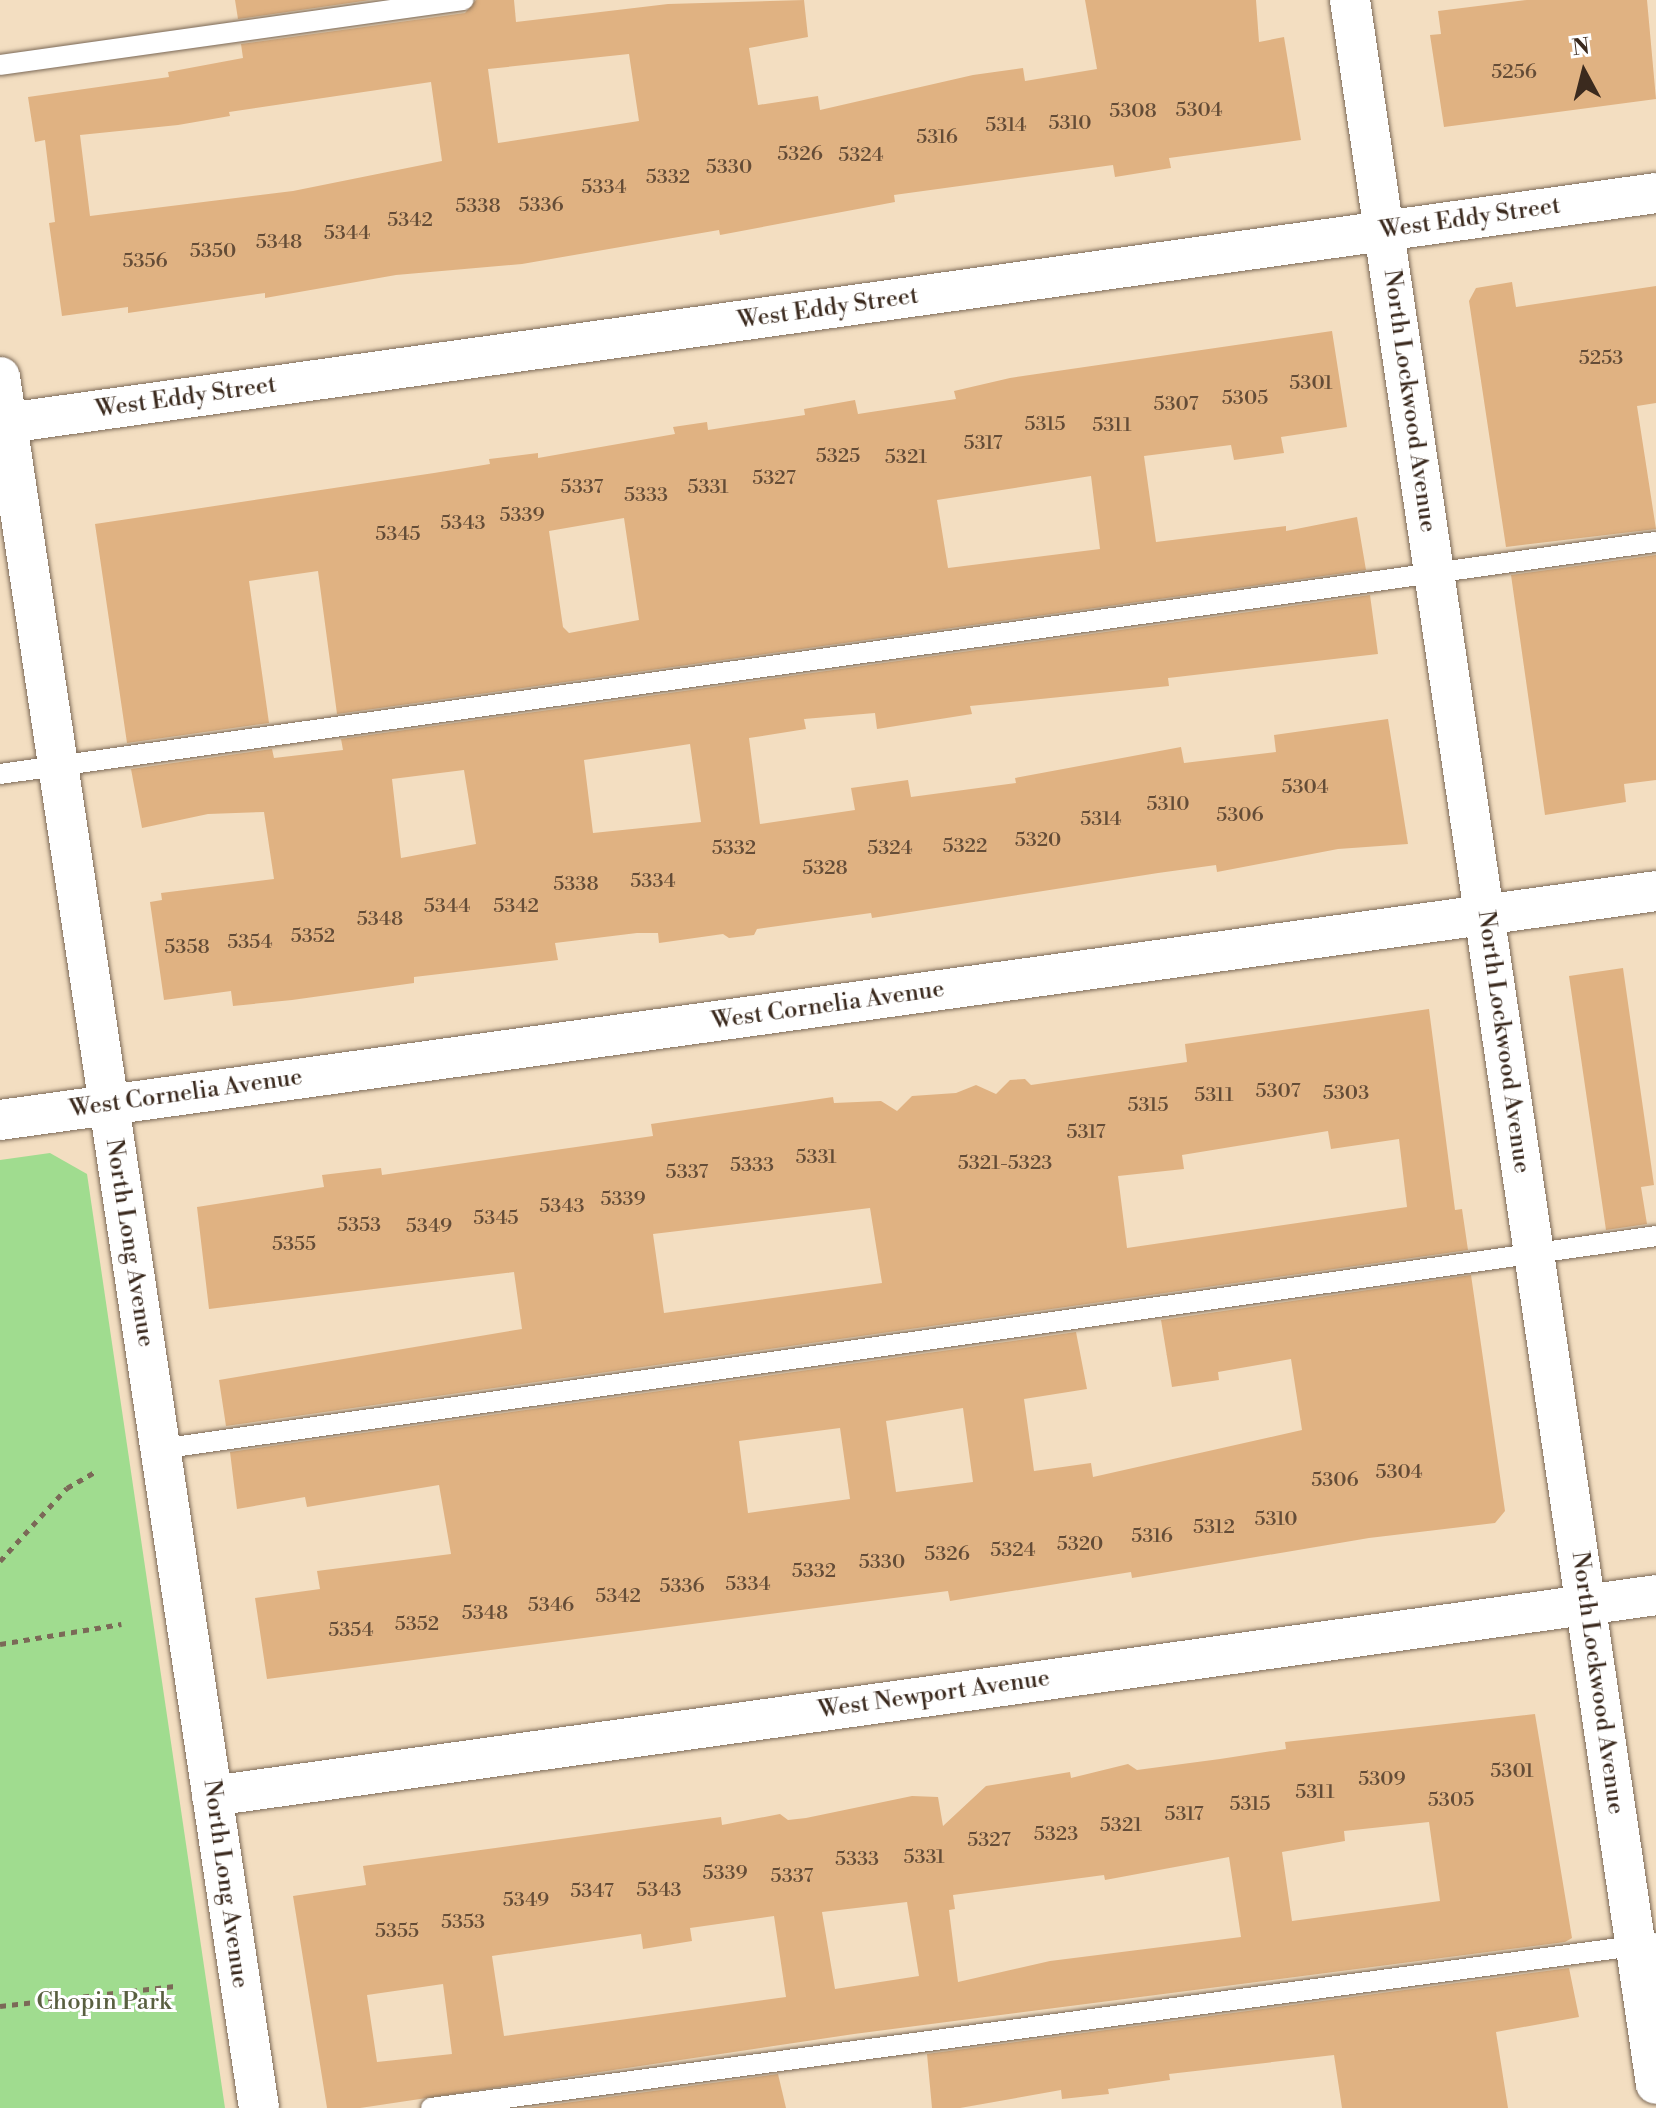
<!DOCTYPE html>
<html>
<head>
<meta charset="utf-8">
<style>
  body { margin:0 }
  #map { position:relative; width:1656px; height:2108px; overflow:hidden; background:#f3dec1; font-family:"Libre Bodoni",serif }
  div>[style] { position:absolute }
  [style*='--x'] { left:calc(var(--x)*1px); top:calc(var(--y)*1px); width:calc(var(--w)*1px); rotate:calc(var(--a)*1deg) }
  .green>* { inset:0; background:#a0dc8f }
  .building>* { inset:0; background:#e0b282 }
  .path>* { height:5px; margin-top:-2.5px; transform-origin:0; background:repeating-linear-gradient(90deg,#7b6957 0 6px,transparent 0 12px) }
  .roads { filter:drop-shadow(0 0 2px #7b6957) drop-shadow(0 0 2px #7b6957) }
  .service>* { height:20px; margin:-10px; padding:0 10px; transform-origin:10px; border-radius:10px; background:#fff }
  .minor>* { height:40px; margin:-20px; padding:0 20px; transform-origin:20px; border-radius:20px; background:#fff }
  span { translate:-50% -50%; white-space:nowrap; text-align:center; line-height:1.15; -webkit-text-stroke:6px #fff; paint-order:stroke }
  .number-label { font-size:20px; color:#644c37 }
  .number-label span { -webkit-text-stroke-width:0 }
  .street-label { font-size:24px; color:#3b2a1e }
  .park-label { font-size:24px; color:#595f40 }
  .north { position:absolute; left:1544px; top:32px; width:80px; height:80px; -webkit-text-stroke:6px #fff; paint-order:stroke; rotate:353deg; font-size:22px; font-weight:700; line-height:32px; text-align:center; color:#3b2a1e }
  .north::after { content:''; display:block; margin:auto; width:28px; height:36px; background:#3b2a1e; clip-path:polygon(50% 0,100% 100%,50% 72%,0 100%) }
</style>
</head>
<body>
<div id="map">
  <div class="green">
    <div style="clip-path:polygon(50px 1153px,87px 1174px,225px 2108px,0 2108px,0 1160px)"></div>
  </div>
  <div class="building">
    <div style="clip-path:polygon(235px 0,370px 0,238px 19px)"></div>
    <div style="clip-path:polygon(evenodd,476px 0,514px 0,516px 22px,668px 4px,804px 0,808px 37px,749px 48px,758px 105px,818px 96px,820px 110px,973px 75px,1023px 68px,1025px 81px,1097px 69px,1085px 0,1256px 0,1259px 42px,1284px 37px,1301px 140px,1169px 158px,1171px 168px,1115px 177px,1113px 165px,894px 195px,895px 202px,720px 235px,719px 230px,522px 264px,396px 275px,265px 298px,265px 293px,128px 313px,128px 307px,62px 316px,49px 223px,55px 222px,45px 140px,35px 142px,28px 97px,169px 77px,168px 72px,243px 58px,241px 44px,465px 13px,476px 0,629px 54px,639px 121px,498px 143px,488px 69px,629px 54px,476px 0,431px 82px,442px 161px,293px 191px,90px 216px,80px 135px,178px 125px,230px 116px,229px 112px,431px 82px)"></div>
    <div style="clip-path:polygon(1527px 0,1647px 0,1656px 99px,1444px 127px,1430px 35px,1441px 34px,1438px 11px)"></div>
    <div style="clip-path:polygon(1512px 282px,1516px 307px,1656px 286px,1656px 403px,1637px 406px,1656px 529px,1506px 547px,1469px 301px,1476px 288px)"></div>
    <div style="clip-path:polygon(evenodd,1332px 331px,1347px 427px,1281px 437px,1284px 453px,1234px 460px,1231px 445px,1144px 456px,1156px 542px,1286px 526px,1286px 531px,1357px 517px,1366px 570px,337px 714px,318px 571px,249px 581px,269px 723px,127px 743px,95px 524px,434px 473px,490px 464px,489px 459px,538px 453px,538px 458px,675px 434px,673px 427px,707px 422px,708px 430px,805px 415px,804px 409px,855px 400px,858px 414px,956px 399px,954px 391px,1010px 378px,1332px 331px,1091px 476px,1100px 549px,948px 568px,937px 500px,1091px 476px,1332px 331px,624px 518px,639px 620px,569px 633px,563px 627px,549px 531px,624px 518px)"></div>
    <div style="clip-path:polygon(1656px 555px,1656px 780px,1624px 784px,1626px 802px,1545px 815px,1511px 575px)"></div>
    <div style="clip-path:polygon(evenodd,1370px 595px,1378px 654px,1168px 678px,1169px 686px,970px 706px,972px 714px,877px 729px,875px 713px,804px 719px,806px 729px,749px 738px,760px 824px,855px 810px,851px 788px,908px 780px,911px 797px,1016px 783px,1015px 778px,1181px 747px,1184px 763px,1276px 752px,1274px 735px,1388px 719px,1408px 844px,1338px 849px,1217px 872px,1216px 865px,1158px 873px,872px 918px,871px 913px,757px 929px,754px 935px,729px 938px,723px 934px,659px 943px,658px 933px,637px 933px,555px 943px,558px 960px,414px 977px,414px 983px,292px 1000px,233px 1006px,231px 991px,164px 1000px,150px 902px,162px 900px,161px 893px,274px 879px,264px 812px,208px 814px,142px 828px,131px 769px,272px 749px,274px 758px,343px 750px,341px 739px,1370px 595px,690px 744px,701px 822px,593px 833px,584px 760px,690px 744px,1370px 595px,464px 770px,476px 844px,401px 858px,392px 779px,464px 770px)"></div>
    <div style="clip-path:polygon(1623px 968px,1654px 1185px,1641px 1187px,1647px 1224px,1606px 1230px,1569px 976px)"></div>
    <div style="clip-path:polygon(evenodd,1429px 1009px,1455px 1210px,1462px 1209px,1468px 1250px,226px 1426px,219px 1380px,522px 1329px,514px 1272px,209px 1309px,197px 1207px,324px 1187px,322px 1175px,381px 1168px,382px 1175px,653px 1136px,651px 1124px,833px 1097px,834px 1103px,881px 1101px,897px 1111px,912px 1096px,956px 1093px,976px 1085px,996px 1094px,1010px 1080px,1025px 1079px,1031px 1085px,1187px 1062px,1185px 1044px,1429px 1009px,1328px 1131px,1331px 1149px,1399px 1139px,1407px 1207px,1127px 1248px,1118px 1176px,1184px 1169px,1182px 1155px,1328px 1131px,1429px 1009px,870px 1208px,882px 1283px,664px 1313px,653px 1234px,870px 1208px)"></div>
    <div style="clip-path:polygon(evenodd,1471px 1275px,1505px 1511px,1495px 1523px,1369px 1538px,1132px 1578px,1131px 1572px,950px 1601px,948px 1591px,267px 1679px,255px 1598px,320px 1589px,317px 1571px,451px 1554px,439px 1485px,307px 1507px,305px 1497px,237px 1509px,230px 1452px,1076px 1332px,1087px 1389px,1024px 1399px,1034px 1471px,1091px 1463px,1093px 1477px,1302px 1430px,1291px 1359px,1218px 1372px,1219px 1380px,1172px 1387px,1161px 1320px,1471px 1275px,963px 1408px,973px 1482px,896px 1492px,886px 1421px,963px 1408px,1471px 1275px,840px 1428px,850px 1499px,748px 1513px,739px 1441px,840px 1428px)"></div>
    <div style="clip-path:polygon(evenodd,1535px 1714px,1572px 1938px,1565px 1942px,854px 2034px,360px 2108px,327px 2108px,293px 1896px,366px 1885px,363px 1866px,721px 1817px,722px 1825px,780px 1814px,788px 1820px,806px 1818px,912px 1796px,938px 1797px,943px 1826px,986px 1786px,1070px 1772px,1071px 1778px,1128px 1764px,1137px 1770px,1220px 1759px,1286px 1749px,1285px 1742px,1535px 1714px,1429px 1822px,1440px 1901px,1292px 1921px,1282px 1852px,1345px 1841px,1344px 1831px,1429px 1822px,1535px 1714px,1229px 1857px,1241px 1937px,1050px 1961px,958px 1982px,949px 1910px,955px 1909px,953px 1895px,1104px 1875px,1105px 1880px,1229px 1857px,1535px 1714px,907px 1902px,919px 1976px,835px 1989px,822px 1912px,907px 1902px,1535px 1714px,774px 1916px,786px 1997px,504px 2036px,492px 1956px,641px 1934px,643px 1949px,692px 1941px,690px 1928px,774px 1916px,1535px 1714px,443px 1984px,452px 2054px,377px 2062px,367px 1995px,443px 1984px)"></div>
    <div style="clip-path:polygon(1569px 1968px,1579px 2017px,1496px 2032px,1508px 2108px,1342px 2108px,1334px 2055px,1169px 2074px,1170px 2080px,1108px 2089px,1109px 2094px,1062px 2099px,1061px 2090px,960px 2108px,932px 2108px,927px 2054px)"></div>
    <div style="clip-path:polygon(778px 2074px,786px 2108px,528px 2108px)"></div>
  </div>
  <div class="path">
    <div style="--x:0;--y:1561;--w:99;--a:-47.5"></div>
    <div style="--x:67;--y:1488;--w:34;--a:-30"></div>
    <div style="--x:0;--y:1644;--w:123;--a:-9.4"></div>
    <div style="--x:0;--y:2006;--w:176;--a:-6.5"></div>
  </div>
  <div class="roads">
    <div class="service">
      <div style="--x:0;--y:65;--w:468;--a:-8"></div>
      <div style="--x:0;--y:774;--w:1672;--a:-7.98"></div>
      <div style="--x:160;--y:1449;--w:1511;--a:-8.1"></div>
      <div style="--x:431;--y:2108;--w:1236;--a:-7.67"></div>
    </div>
    <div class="minor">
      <div style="--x:1350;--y:0;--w:2106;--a:81.65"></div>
      <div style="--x:0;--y:377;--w:1750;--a:81.49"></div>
      <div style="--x:0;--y:424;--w:1672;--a:-7.94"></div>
      <div style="--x:0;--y:1120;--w:1672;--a:-7.87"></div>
      <div style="--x:212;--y:1796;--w:1458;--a:-7.92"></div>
    </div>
  </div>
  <div class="number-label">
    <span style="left:1514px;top:72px">5256</span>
    <span style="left:1199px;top:110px">5304</span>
    <span style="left:1133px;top:111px">5308</span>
    <span style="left:1070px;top:123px">5310</span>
    <span style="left:1006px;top:125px">5314</span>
    <span style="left:937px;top:137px">5316</span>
    <span style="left:800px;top:154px">5326</span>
    <span style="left:861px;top:155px">5324</span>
    <span style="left:729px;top:167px">5330</span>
    <span style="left:668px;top:177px">5332</span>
    <span style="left:604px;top:187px">5334</span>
    <span style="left:541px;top:205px">5336</span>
    <span style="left:478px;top:206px">5338</span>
    <span style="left:410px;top:220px">5342</span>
    <span style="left:347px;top:233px">5344</span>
    <span style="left:279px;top:242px">5348</span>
    <span style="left:213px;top:251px">5350</span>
    <span style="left:145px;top:261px">5356</span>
    <span style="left:1601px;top:358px">5253</span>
    <span style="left:1311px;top:383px">5301</span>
    <span style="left:1245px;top:398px">5305</span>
    <span style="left:1176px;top:404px">5307</span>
    <span style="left:1045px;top:424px">5315</span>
    <span style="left:1112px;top:425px">5311</span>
    <span style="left:983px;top:443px">5317</span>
    <span style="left:838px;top:456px">5325</span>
    <span style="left:906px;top:457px">5321</span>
    <span style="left:774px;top:478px">5327</span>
    <span style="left:582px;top:487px">5337</span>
    <span style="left:708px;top:487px">5331</span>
    <span style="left:646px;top:495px">5333</span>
    <span style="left:522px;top:515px">5339</span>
    <span style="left:463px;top:523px">5343</span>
    <span style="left:398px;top:534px">5345</span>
    <span style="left:1305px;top:787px">5304</span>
    <span style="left:1168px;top:804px">5310</span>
    <span style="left:1240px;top:815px">5306</span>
    <span style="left:1101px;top:819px">5314</span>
    <span style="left:1038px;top:840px">5320</span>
    <span style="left:965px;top:846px">5322</span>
    <span style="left:734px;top:848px">5332</span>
    <span style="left:890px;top:848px">5324</span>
    <span style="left:825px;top:868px">5328</span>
    <span style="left:653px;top:881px">5334</span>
    <span style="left:576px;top:884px">5338</span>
    <span style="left:447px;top:906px">5344</span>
    <span style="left:516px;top:906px">5342</span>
    <span style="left:380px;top:919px">5348</span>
    <span style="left:313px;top:936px">5352</span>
    <span style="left:250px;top:942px">5354</span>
    <span style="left:187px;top:947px">5358</span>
    <span style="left:1278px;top:1091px">5307</span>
    <span style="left:1346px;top:1093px">5303</span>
    <span style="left:1214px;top:1095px">5311</span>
    <span style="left:1148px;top:1105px">5315</span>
    <span style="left:1086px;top:1132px">5317</span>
    <span style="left:816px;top:1157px">5331</span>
    <span style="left:1005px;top:1163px">5321-5323</span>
    <span style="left:752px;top:1165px">5333</span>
    <span style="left:687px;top:1172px">5337</span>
    <span style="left:623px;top:1199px">5339</span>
    <span style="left:562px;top:1206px">5343</span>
    <span style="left:496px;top:1218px">5345</span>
    <span style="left:359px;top:1225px">5353</span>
    <span style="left:429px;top:1226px">5349</span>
    <span style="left:294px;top:1244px">5355</span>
    <span style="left:1399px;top:1472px">5304</span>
    <span style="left:1335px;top:1480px">5306</span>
    <span style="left:1276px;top:1519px">5310</span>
    <span style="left:1214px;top:1527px">5312</span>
    <span style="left:1152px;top:1536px">5316</span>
    <span style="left:1080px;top:1544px">5320</span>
    <span style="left:1013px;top:1550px">5324</span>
    <span style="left:947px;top:1554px">5326</span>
    <span style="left:882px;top:1562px">5330</span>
    <span style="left:814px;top:1571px">5332</span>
    <span style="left:748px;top:1584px">5334</span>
    <span style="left:682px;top:1586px">5336</span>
    <span style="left:618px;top:1596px">5342</span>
    <span style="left:551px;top:1605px">5346</span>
    <span style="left:485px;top:1613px">5348</span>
    <span style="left:417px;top:1624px">5352</span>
    <span style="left:351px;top:1630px">5354</span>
    <span style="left:1512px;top:1771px">5301</span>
    <span style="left:1382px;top:1779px">5309</span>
    <span style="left:1315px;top:1792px">5311</span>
    <span style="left:1451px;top:1800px">5305</span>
    <span style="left:1250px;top:1804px">5315</span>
    <span style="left:1184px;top:1814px">5317</span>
    <span style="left:1121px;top:1825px">5321</span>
    <span style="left:1056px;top:1834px">5323</span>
    <span style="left:989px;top:1840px">5327</span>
    <span style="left:924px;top:1857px">5331</span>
    <span style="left:857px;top:1859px">5333</span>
    <span style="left:725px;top:1873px">5339</span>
    <span style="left:792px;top:1876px">5337</span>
    <span style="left:659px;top:1890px">5343</span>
    <span style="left:592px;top:1891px">5347</span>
    <span style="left:526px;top:1900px">5349</span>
    <span style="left:463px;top:1922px">5353</span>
    <span style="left:397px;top:1931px">5355</span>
  </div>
  <div class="street-label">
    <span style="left:1470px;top:219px;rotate:-8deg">West Eddy Street</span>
    <span style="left:828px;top:309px;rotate:-8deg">West Eddy Street</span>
    <span style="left:186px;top:398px;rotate:-8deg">West Eddy Street</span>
    <span style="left:1409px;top:401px;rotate:82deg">North Lockwood Avenue</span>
    <span style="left:828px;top:1006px;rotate:-8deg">West Cornelia Avenue</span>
    <span style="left:1503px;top:1042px;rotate:82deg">North Lockwood Avenue</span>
    <span style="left:186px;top:1094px;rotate:-8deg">West Cornelia Avenue</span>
    <span style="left:129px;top:1243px;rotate:81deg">North Long Avenue</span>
    <span style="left:1597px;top:1683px;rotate:82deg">North Lockwood Avenue</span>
    <span style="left:934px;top:1695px;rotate:-8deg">West Newport Avenue</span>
    <span style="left:225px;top:1884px;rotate:82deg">North Long Avenue</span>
  </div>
  <div class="park-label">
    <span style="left:104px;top:2003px">Chopin Park</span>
  </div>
  <div class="north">N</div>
</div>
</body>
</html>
